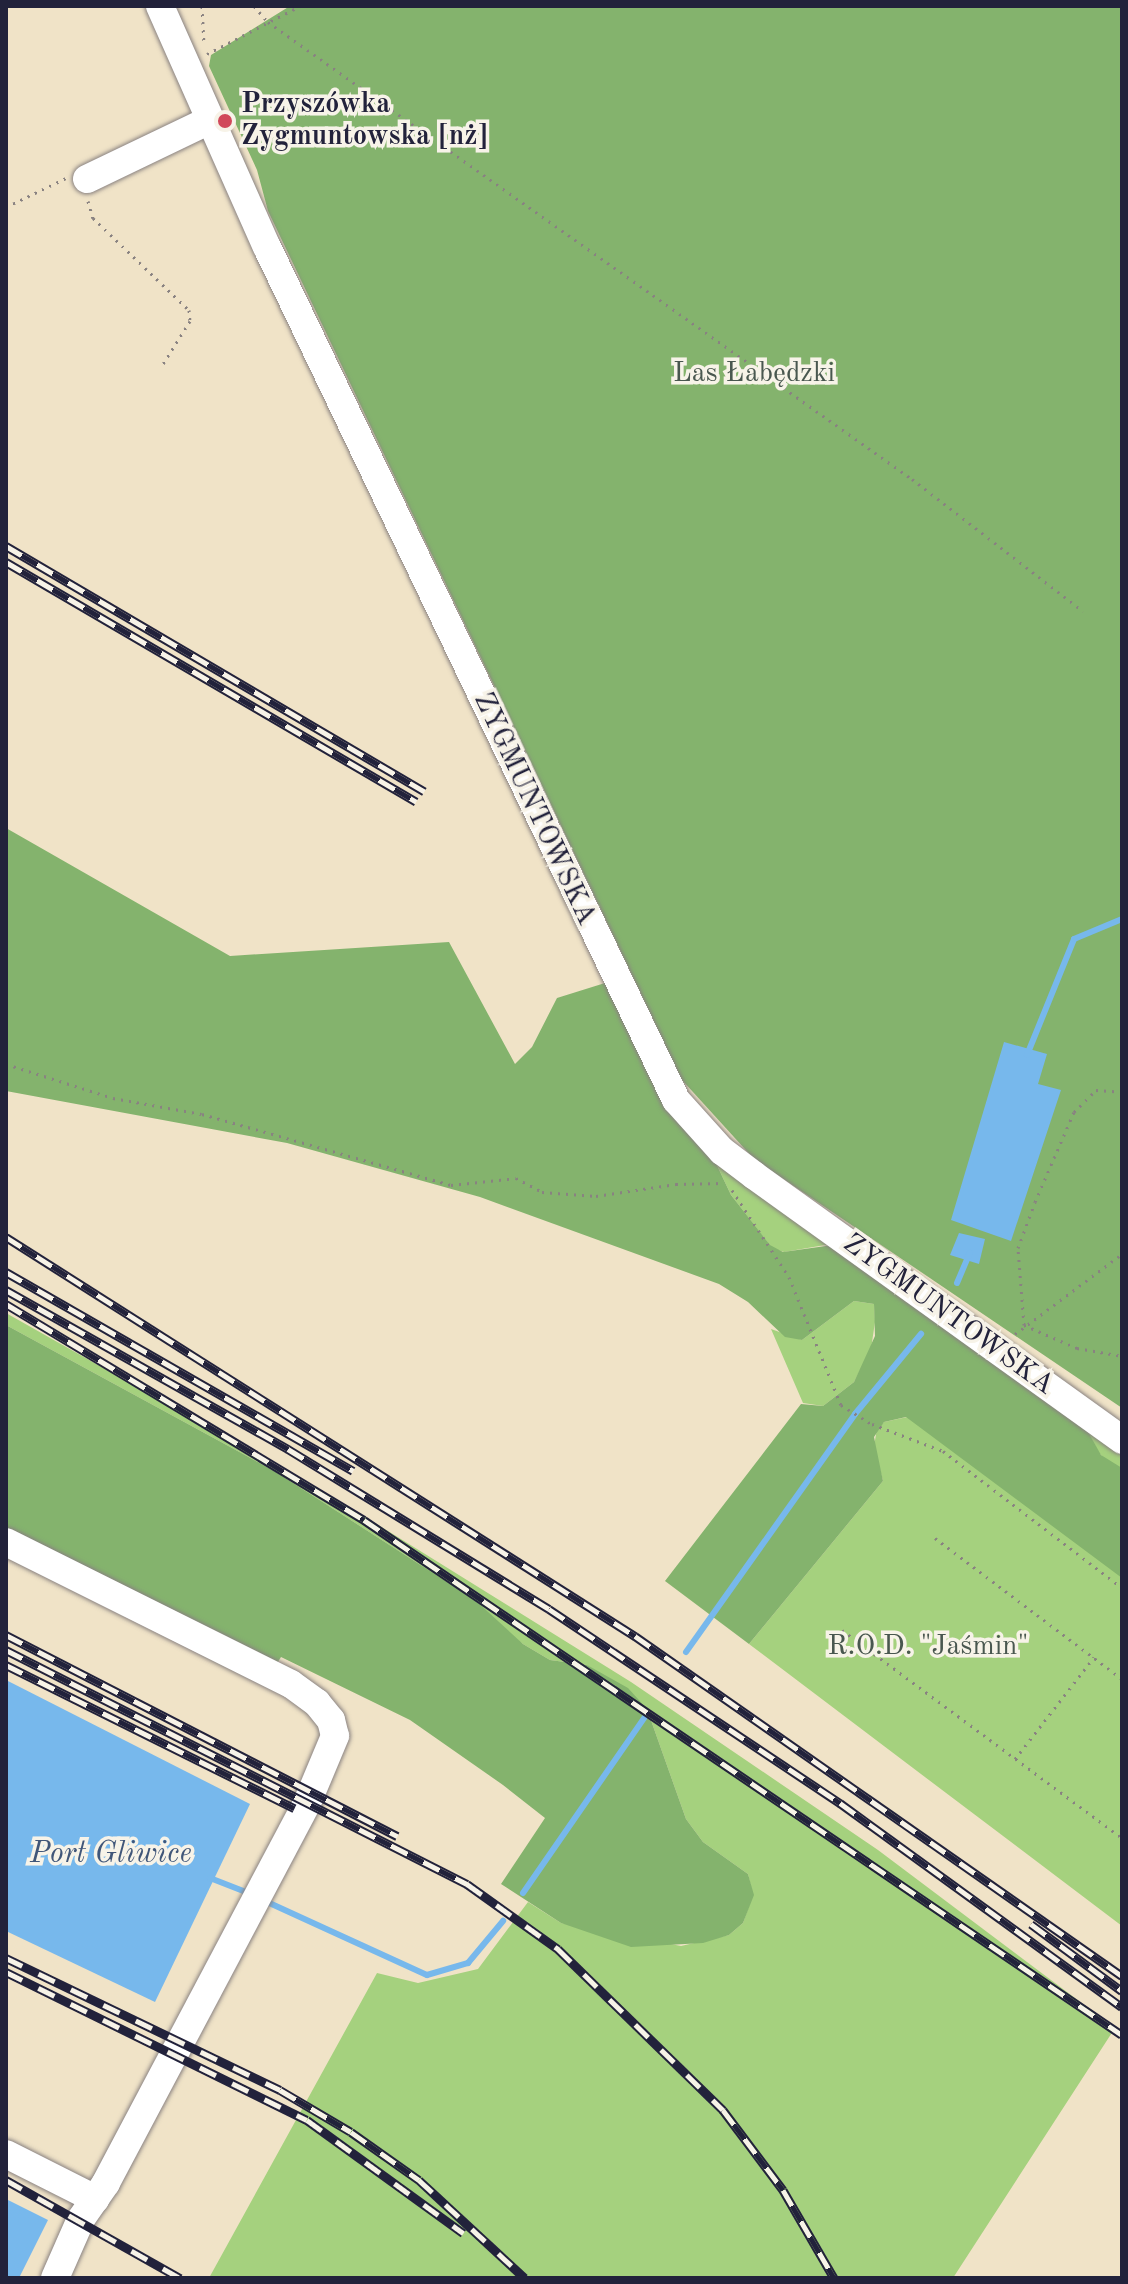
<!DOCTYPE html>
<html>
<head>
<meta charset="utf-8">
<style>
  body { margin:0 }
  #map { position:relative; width:1128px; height:2284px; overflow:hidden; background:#f0e3c7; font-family:"Old Standard TT",serif }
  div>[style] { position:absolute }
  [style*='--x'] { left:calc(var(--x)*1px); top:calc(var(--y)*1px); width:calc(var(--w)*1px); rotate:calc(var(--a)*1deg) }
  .green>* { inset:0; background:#a5d17e }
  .forest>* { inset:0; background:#84b36d }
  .water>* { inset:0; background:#77b8ec }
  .stream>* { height:6px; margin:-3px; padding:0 3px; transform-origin:3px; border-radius:3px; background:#77b8ec }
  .path>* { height:3px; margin-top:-1.5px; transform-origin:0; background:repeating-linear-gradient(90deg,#898281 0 2px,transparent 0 8px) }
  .roads { filter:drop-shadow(0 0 2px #898281) drop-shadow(0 0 2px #898281) }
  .minor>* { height:28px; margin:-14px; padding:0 14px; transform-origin:14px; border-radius:14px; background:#fff }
  .rail>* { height:9px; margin-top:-4.5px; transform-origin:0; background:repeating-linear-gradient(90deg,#f7f3e8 0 18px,#22223b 0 36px); box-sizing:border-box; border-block:2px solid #22223b }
  .dots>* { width:22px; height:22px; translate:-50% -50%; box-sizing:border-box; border:4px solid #f7f3e8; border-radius:50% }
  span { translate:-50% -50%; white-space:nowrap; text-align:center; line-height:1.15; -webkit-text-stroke:7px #f7f3e8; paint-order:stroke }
  .poi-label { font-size:28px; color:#22223b; font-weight:700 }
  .left { translate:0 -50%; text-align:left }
  .park-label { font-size:28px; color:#49574f }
  .street-label { font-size:28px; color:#22223b }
  .water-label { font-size:30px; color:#405679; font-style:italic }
  .frame { position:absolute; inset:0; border:8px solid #22223b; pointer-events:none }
</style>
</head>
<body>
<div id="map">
  <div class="green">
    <div style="clip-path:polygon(714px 1159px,831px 1244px,784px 1252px,772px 1248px,731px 1195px)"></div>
    <div style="clip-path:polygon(854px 1301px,874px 1304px,875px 1322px,871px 1349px,854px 1382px,823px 1406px,803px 1403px,771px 1329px,802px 1340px)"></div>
    <div style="clip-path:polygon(6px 1313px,351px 1508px,631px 1682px,878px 1850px,1115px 2028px,953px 2278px,209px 2278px,377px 1973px,418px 1983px,478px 1969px,528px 1902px,561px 1923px,681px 1946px,729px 1935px,743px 1923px,753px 1895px,748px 1874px,703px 1842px,686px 1819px,647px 1709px,587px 1665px,550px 1660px,523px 1644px,419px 1564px,276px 1472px,6px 1325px)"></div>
    <div style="clip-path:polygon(912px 1416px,1122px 1575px,1122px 1926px,749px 1644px,883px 1481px,874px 1446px,877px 1429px,884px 1422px)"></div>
    <div style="clip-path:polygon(1086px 1428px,1122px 1453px,1122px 1468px,1114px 1468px,1099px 1453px)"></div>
  </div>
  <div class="forest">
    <div style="clip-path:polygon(290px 6px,1122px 6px,1122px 1408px,754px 1159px,682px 1080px,268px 211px,257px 170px,209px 66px,211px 55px)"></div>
    <div style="clip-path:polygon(6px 828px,230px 956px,449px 942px,515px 1064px,532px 1047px,557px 998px,605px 983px,667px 1107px,714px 1159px,731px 1195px,770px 1245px,783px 1252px,833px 1245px,1086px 1428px,1101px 1455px,1122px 1468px,1122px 1578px,906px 1417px,884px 1422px,874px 1437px,883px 1481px,749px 1644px,665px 1581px,801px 1404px,823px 1406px,854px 1382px,875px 1336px,874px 1304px,854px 1301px,802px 1340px,785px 1337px,748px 1302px,719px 1284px,480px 1197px,287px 1143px,6px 1091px)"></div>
    <div style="clip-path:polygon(6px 1325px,276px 1472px,475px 1600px,523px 1644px,550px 1660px,587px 1665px,628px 1688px,647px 1709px,686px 1819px,703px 1842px,748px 1874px,754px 1895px,743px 1923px,729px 1935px,703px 1943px,631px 1947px,561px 1923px,501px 1884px,545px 1818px,503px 1785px,410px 1720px,281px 1657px,276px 1665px,6px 1528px)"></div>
  </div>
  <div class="water">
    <div style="clip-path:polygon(1004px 1042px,1047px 1054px,1038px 1084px,1061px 1090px,1011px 1241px,951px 1220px)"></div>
    <div style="clip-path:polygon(959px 1233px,985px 1239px,979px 1264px,950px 1255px)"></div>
    <div style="clip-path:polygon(6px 1680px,250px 1804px,155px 2002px,6px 1931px)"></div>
    <div style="clip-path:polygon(6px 2199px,48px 2220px,19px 2278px,6px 2278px)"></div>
  </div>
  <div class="stream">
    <div style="--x:1027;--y:1055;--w:125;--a:-67.9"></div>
    <div style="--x:1074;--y:939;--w:52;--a:-22.6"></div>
    <div style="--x:957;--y:1283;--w:33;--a:-67"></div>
    <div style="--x:686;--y:1652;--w:292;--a:-54.6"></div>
    <div style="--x:855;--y:1414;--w:104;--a:-50.5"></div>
    <div style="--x:210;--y:1878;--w:44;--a:21.3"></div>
    <div style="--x:523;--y:1893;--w:213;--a:-55.3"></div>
    <div style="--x:265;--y:1901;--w:178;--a:24.6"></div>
    <div style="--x:427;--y:1975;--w:43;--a:-16.3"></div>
    <div style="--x:468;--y:1963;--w:55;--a:-50.2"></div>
  </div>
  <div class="path">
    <div style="--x:202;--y:6;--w:36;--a:87"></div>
    <div style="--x:254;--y:6;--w:21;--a:49"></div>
    <div style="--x:268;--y:22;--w:790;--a:35.36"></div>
    <div style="--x:912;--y:479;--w:216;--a:37.7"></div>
    <div style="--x:207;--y:54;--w:105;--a:-27.3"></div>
    <div style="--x:88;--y:201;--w:18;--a:74"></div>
    <div style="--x:93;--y:218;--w:133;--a:43.8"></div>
    <div style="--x:189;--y:310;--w:11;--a:85"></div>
    <div style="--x:190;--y:321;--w:54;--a:122.2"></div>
    <div style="--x:6;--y:207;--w:67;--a:-25.8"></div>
    <div style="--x:6;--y:1064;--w:112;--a:17.6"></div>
    <div style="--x:113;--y:1098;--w:90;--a:10.2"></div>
    <div style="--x:202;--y:1114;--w:259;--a:15.9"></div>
    <div style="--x:451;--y:1185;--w:65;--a:-6.1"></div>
    <div style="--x:516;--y:1178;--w:30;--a:28"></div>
    <div style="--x:542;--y:1192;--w:54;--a:4.2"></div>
    <div style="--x:596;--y:1196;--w:81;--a:-8.5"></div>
    <div style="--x:676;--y:1184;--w:48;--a:-1.2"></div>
    <div style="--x:732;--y:1190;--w:104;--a:56.8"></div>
    <div style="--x:789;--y:1277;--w:138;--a:67.9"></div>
    <div style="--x:841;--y:1405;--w:36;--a:32"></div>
    <div style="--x:872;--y:1424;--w:76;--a:20.8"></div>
    <div style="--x:943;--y:1451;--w:225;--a:37.4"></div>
    <div style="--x:1024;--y:1325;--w:77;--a:-94.5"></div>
    <div style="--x:1018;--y:1248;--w:49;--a:-69.7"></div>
    <div style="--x:1035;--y:1202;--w:98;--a:-66.6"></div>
    <div style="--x:1074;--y:1112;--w:31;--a:-45"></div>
    <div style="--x:1096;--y:1090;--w:26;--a:4"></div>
    <div style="--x:1024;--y:1325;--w:58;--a:23.5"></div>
    <div style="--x:1077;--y:1348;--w:46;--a:10.1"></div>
    <div style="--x:1015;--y:1334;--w:134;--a:-36.8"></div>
    <div style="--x:935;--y:1538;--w:234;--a:37"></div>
    <div style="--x:842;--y:1630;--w:349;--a:36.6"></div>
    <div style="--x:1015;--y:1759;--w:129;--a:-52.2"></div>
  </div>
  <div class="roads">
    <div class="minor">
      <div style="--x:160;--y:6;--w:264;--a:66.1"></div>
      <div style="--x:267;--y:247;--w:946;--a:64.38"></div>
      <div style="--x:676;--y:1100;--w:69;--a:48"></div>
      <div style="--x:722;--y:1151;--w:41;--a:37.1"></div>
      <div style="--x:755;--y:1176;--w:452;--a:35.7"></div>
      <div style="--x:87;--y:179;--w:136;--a:-25.6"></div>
      <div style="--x:6;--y:1542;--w:318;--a:26.5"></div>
      <div style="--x:291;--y:1684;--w:32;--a:36"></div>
      <div style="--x:317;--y:1703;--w:22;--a:51"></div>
      <div style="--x:331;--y:1720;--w:16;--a:76"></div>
      <div style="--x:335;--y:1736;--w:73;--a:112.7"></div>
      <div style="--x:307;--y:1803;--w:430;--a:117.9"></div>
      <div style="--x:106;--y:2183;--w:44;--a:124.8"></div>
      <div style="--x:81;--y:2219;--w:64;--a:113.8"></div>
      <div style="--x:6;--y:2154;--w:100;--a:26.8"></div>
    </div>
  </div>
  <div class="rail">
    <div style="--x:6;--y:546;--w:485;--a:30.4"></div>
    <div style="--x:6;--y:562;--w:475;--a:30.3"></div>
    <div style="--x:6;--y:1237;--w:745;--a:32.39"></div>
    <div style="--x:635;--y:1636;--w:594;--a:34.92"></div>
    <div style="--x:6;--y:1272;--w:400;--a:29.8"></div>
    <div style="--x:6;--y:1290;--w:324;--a:29.4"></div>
    <div style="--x:288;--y:1449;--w:306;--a:31.5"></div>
    <div style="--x:549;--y:1609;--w:350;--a:33.7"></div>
    <div style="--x:840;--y:1803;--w:348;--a:35.9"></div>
    <div style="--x:6;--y:1304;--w:418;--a:31.1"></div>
    <div style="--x:364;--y:1520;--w:916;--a:34.19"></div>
    <div style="--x:6;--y:1635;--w:440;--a:27.2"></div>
    <div style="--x:6;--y:1650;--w:517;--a:26.91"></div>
    <div style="--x:467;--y:1884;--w:112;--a:35.5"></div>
    <div style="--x:558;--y:1949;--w:231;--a:44.3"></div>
    <div style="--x:723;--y:2110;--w:100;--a:53.1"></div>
    <div style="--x:783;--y:2190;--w:102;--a:59.9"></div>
    <div style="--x:6;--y:1665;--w:322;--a:26.4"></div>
    <div style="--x:1031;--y:1924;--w:113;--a:36.4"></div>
    <div style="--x:6;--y:1958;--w:304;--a:25.7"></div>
    <div style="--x:280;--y:2090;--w:82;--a:30.6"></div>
    <div style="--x:351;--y:2132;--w:83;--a:35.2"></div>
    <div style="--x:419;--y:2180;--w:144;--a:42.8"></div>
    <div style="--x:6;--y:1972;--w:335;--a:26.2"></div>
    <div style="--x:307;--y:2120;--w:193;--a:35.9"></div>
    <div style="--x:6;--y:2180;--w:200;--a:29.4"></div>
  </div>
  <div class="dots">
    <div style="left:225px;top:121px;background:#d1495b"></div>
  </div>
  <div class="poi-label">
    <span class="left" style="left:241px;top:121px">Przyszówka<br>Zygmuntowska [nż]</span>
  </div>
  <div class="park-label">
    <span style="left:754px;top:374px">Las Łabędzki</span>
    <span style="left:928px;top:1647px">R.O.D. "Jaśmin"</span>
  </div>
  <div class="street-label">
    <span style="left:534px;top:809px;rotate:65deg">ZYGMUNTOWSKA</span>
    <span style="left:948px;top:1315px;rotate:36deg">ZYGMUNTOWSKA</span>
  </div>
  <div class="water-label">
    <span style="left:111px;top:1854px">Port Gliwice</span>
  </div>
  <div class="frame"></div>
</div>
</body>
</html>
